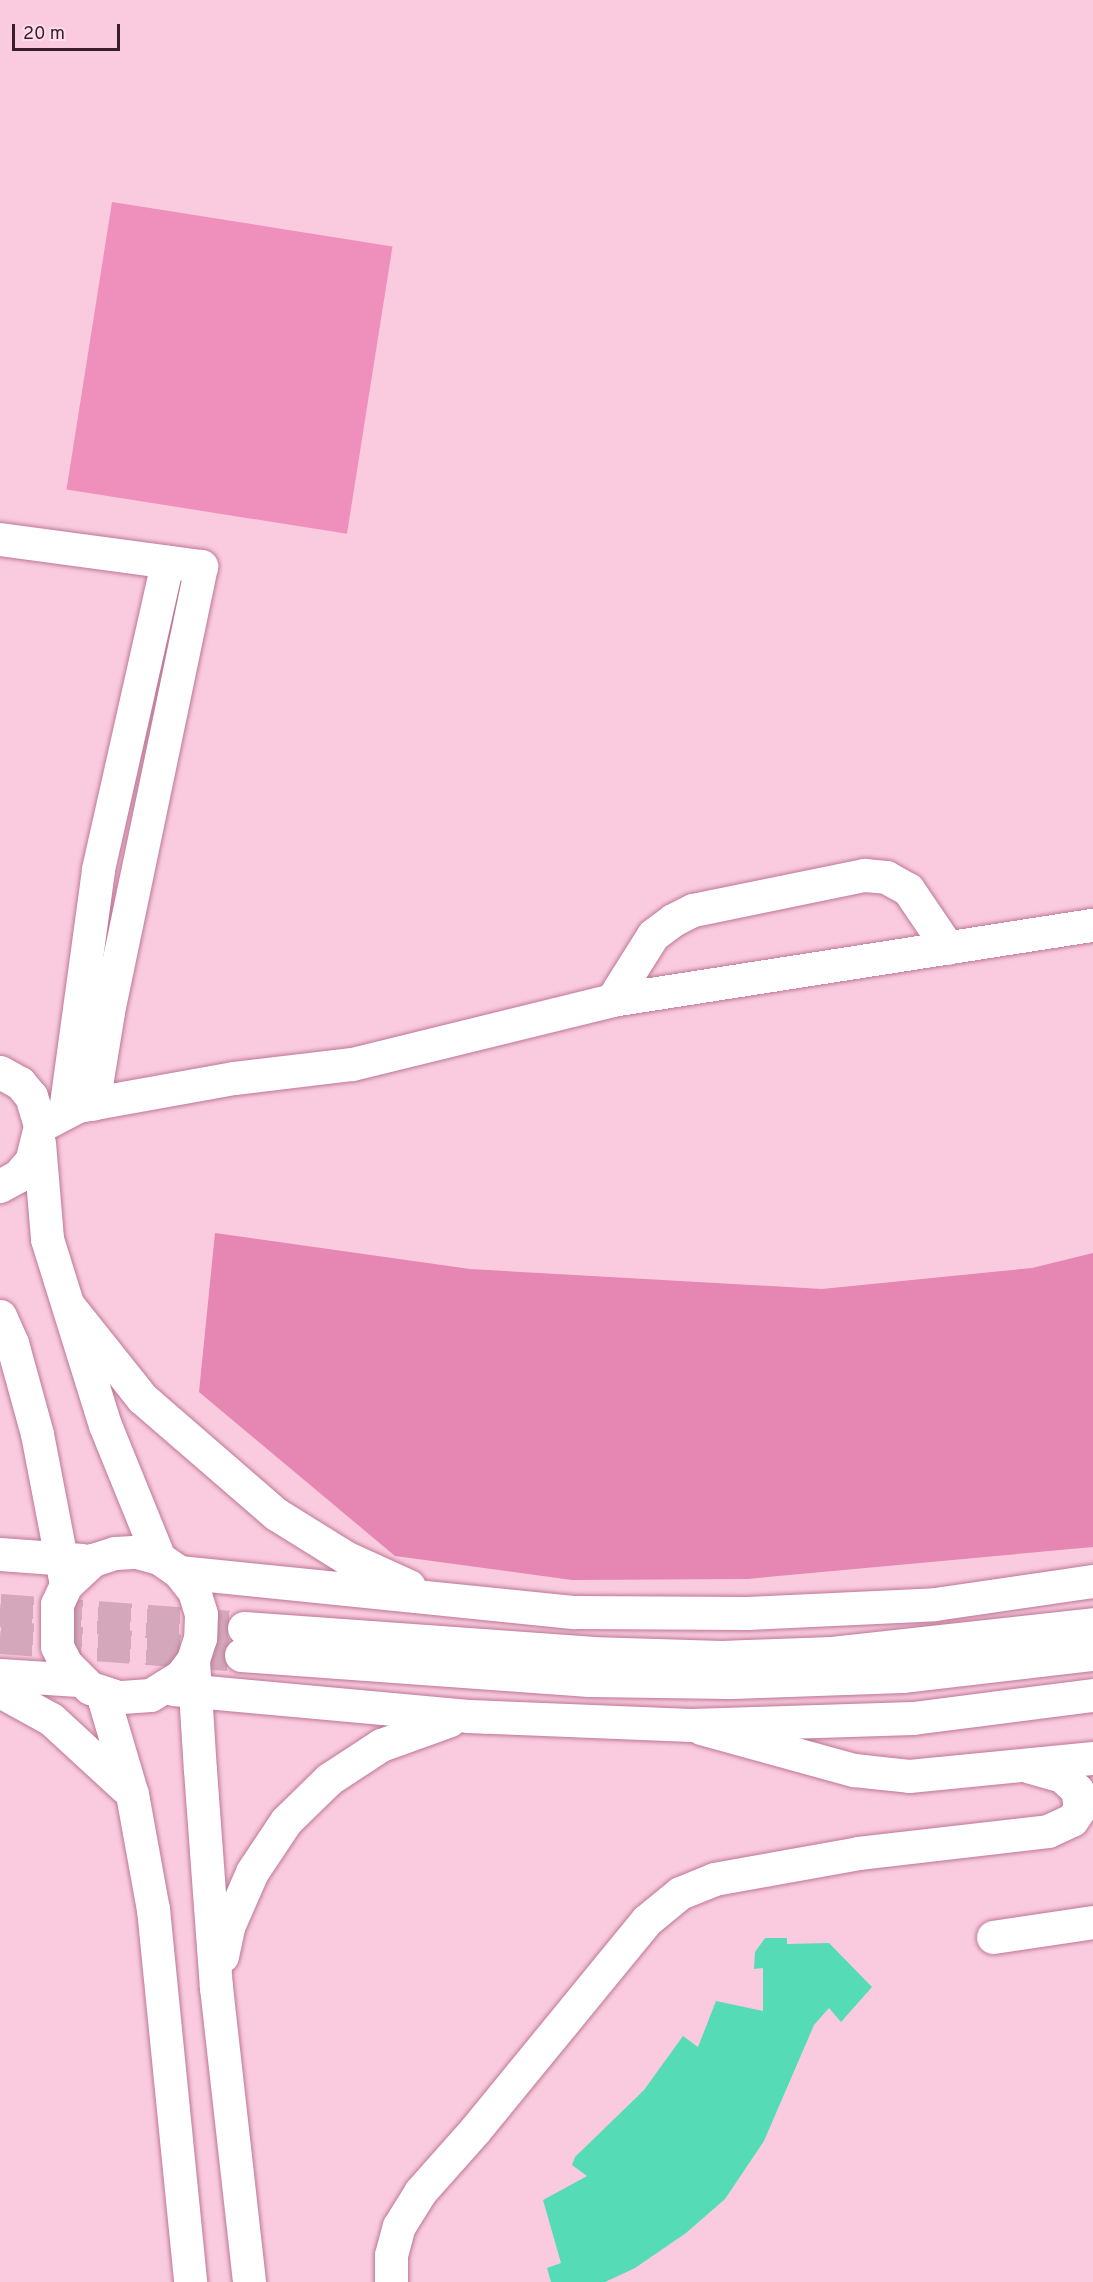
<!DOCTYPE html>
<html>
<head>
<meta charset="utf-8">
<style>
  body { margin:0 }
  #map { position:relative; width:1093px; height:2282px; overflow:hidden; background:#facbde; font-family:Overpass,sans-serif }
  div>[style] { position:absolute }
  [style*='--x'] { left:calc(var(--x)*1px); top:calc(var(--y)*1px); width:calc(var(--w)*1px); rotate:calc(var(--a)*1deg) }
  .green>* { inset:0; background:#ee90bb; transform-origin:0 0 }
  .forest>* { inset:0; background:#e686b2 }
  .building>* { inset:0; background:#56dbb7 }
  .highway-tunnel>* { height:33px; margin-top:-16.5px; transform-origin:0; background:repeating-linear-gradient(90deg,#d4a8ba 0 33px,transparent 0 49px) }
  .roads { filter:drop-shadow(0 0 2px #bd7796) drop-shadow(0 0 2px #bd7796) }
  .minor>* { height:33px; margin:-16.5px; padding:0 16.5px; transform-origin:16.5px; border-radius:16.5px; background:#fff }
  .major>* { height:33px; margin:-16.5px; padding:0 16.5px; transform-origin:16.5px; border-radius:16.5px; background:#fff }
  .highway>* { height:33px; margin:-16.5px; padding:0 16.5px; transform-origin:16.5px; border-radius:16.5px; background:#fff }
  span { translate:-50% -50%; white-space:nowrap; text-align:center; line-height:1.15; -webkit-text-stroke:5px #fdddea; paint-order:stroke }
  .scale { position:absolute; left:12px; top:24px; width:108px; height:27px; box-sizing:border-box; border:3px solid #3a1d2a; border-top:0; padding-left:8px; font-size:18px; line-height:21px; white-space:nowrap; color:#3a1d2a; -webkit-text-stroke:4px #fdddea; paint-order:stroke }
</style>
</head>
<body>
<div id="map">
  <div class="green">
    <div style="left:112px;top:202px;width:284px;height:291px;rotate:9deg"></div>
  </div>
  <div class="forest">
    <div style="clip-path:polygon(215px 1233px,470px 1269px,822px 1289px,1032px 1268px,1093px 1253px,1093px 1547px,747px 1579px,572px 1580px,395px 1556px,199px 1392px)"></div>
  </div>
  <div class="building">
    <div style="clip-path:polygon(765px 1938px,787px 1938px,787px 1944px,829px 1943px,872px 1987px,841px 2022px,829px 2008px,814px 2025px,764px 2141px,725px 2199px,686px 2233px,635px 2268px,605px 2282px,551px 2282px,547px 2268px,561px 2263px,543px 2200px,587px 2176px,572px 2165px,575px 2157px,644px 2090px,683px 2036px,698px 2047px,716px 2001px,763px 2011px,763px 1968px,754px 1969px,755px 1952px)"></div>
  </div>
  <div class="highway-tunnel">
    <div style="--x:0;--y:1610;--w:245;--a:4.2"></div>
    <div style="--x:0;--y:1637;--w:242;--a:4.3"></div>
  </div>
  <div class="roads">
    <div class="minor">
      <div style="--x:0;--y:539;--w:203;--a:7.7"></div>
      <div style="--x:201;--y:566;--w:456;--a:101.8"></div>
      <div style="--x:108;--y:1012;--w:93;--a:99.3"></div>
      <div style="--x:612;--y:1000;--w:77;--a:-57.8"></div>
      <div style="--x:653;--y:935;--w:25;--a:-37"></div>
      <div style="--x:673;--y:920;--w:22;--a:-27"></div>
      <div style="--x:693;--y:910;--w:175;--a:-11.6"></div>
      <div style="--x:864;--y:875;--w:22;--a:5"></div>
      <div style="--x:886;--y:877;--w:25;--a:29"></div>
      <div style="--x:908;--y:889;--w:71;--a:55.9"></div>
      <div style="--x:65;--y:1111;--w:244;--a:-82.2"></div>
      <div style="--x:98;--y:869;--w:315;--a:-77.3"></div>
      <div style="--x:40;--y:1126;--w:43;--a:-27.8"></div>
      <div style="--x:78;--y:1106;--w:158;--a:-10.2"></div>
      <div style="--x:234;--y:1078;--w:119;--a:-6.8"></div>
      <div style="--x:352;--y:1064;--w:268;--a:-13.8"></div>
      <div style="--x:612;--y:1000;--w:487;--a:-8.9"></div>
      <div style="--x:701;--y:1728;--w:159;--a:15.4"></div>
      <div style="--x:854;--y:1770;--w:55;--a:6.2"></div>
      <div style="--x:909;--y:1776;--w:185;--a:-5.6"></div>
      <div style="--x:993;--y:1937;--w:101;--a:-8.5"></div>
      <div style="--x:391;--y:2282;--w:27;--a:-90"></div>
      <div style="--x:391;--y:2255;--w:30;--a:-75"></div>
      <div style="--x:399;--y:2226;--w:40;--a:-58"></div>
      <div style="--x:420;--y:2192;--w:83;--a:-48.4"></div>
      <div style="--x:475;--y:2130;--w:271;--a:-50.7"></div>
      <div style="--x:647;--y:1920;--w:43;--a:-39.3"></div>
      <div style="--x:680;--y:1893;--w:37;--a:-22"></div>
      <div style="--x:714;--y:1879;--w:146;--a:-10.2"></div>
      <div style="--x:858;--y:1853;--w:191;--a:-6.6"></div>
      <div style="--x:1048;--y:1831;--w:26;--a:-25"></div>
      <div style="--x:1072;--y:1820;--w:14;--a:-56"></div>
      <div style="--x:1080;--y:1808;--w:18;--a:-99"></div>
      <div style="--x:1077;--y:1790;--w:21;--a:-137"></div>
      <div style="--x:1062;--y:1776;--w:35;--a:-164"></div>
    </div>
    <div class="major">
      <div style="--x:0;--y:1072;--w:23;--a:29"></div>
      <div style="--x:20;--y:1083;--w:17;--a:50"></div>
      <div style="--x:31;--y:1096;--w:31;--a:73"></div>
      <div style="--x:40;--y:1126;--w:36;--a:104"></div>
      <div style="--x:31;--y:1161;--w:20;--a:131"></div>
      <div style="--x:18;--y:1176;--w:21;--a:151"></div>
      <div style="--x:39;--y:1143;--w:96;--a:85.2"></div>
      <div style="--x:47;--y:1239;--w:195;--a:72.7"></div>
      <div style="--x:105;--y:1425;--w:144;--a:67.9"></div>
      <div style="--x:68;--y:1305;--w:119;--a:51.5"></div>
      <div style="--x:142;--y:1398;--w:177;--a:40.9"></div>
      <div style="--x:276;--y:1514;--w:81;--a:31.9"></div>
      <div style="--x:345;--y:1557;--w:70;--a:24.4"></div>
      <div style="--x:0;--y:1316;--w:30;--a:66"></div>
      <div style="--x:12;--y:1343;--w:94;--a:74.6"></div>
      <div style="--x:37;--y:1434;--w:154;--a:79.1"></div>
      <div style="--x:0;--y:1554;--w:82;--a:4.2"></div>
      <div style="--x:179;--y:1572;--w:398;--a:5.8"></div>
      <div style="--x:575;--y:1612;--w:172;--a:0.3"></div>
      <div style="--x:747;--y:1613;--w:188;--a:-2.7"></div>
      <div style="--x:935;--y:1604;--w:160;--a:-8.3"></div>
      <div style="--x:193;--y:1660;--w:20;--a:127"></div>
      <div style="--x:181;--y:1676;--w:36;--a:148"></div>
      <div style="--x:150;--y:1695;--w:32;--a:176"></div>
      <div style="--x:118;--y:1697;--w:29;--a:-162"></div>
      <div style="--x:90;--y:1688;--w:34;--a:-135"></div>
      <div style="--x:66;--y:1664;--w:20;--a:-117"></div>
      <div style="--x:57;--y:1646;--w:42;--a:-90"></div>
      <div style="--x:57;--y:1604;--w:21;--a:-65"></div>
      <div style="--x:66;--y:1585;--w:37;--a:-43"></div>
      <div style="--x:93;--y:1560;--w:23;--a:-18"></div>
      <div style="--x:115;--y:1553;--w:22;--a:-3"></div>
      <div style="--x:137;--y:1552;--w:23;--a:15"></div>
      <div style="--x:159;--y:1558;--w:24;--a:35"></div>
      <div style="--x:179;--y:1572;--w:24;--a:52"></div>
      <div style="--x:194;--y:1591;--w:24;--a:73"></div>
      <div style="--x:201;--y:1614;--w:24;--a:92"></div>
      <div style="--x:200;--y:1638;--w:23;--a:108"></div>
      <div style="--x:193;--y:1660;--w:110;--a:86.4"></div>
      <div style="--x:200;--y:1770;--w:218;--a:85.8"></div>
      <div style="--x:216;--y:1987;--w:297;--a:83.6"></div>
      <div style="--x:0;--y:1675;--w:79;--a:3.6"></div>
      <div style="--x:173;--y:1689;--w:296;--a:5.2"></div>
      <div style="--x:468;--y:1716;--w:223;--a:2.3"></div>
      <div style="--x:691;--y:1725;--w:222;--a:-1.8"></div>
      <div style="--x:913;--y:1718;--w:181;--a:-7.3"></div>
      <div style="--x:0;--y:1691;--w:58;--a:28.8"></div>
      <div style="--x:51;--y:1719;--w:102;--a:42.6"></div>
      <div style="--x:102;--y:1693;--w:105;--a:73.5"></div>
      <div style="--x:132;--y:1794;--w:117;--a:79.7"></div>
      <div style="--x:153;--y:1909;--w:375;--a:84.3"></div>
      <div style="--x:222;--y:1956;--w:30;--a:-78"></div>
      <div style="--x:228;--y:1927;--w:60;--a:-66.4"></div>
      <div style="--x:252;--y:1872;--w:61;--a:-56.3"></div>
      <div style="--x:286;--y:1821;--w:60;--a:-44.3"></div>
      <div style="--x:329;--y:1779;--w:62;--a:-33.2"></div>
      <div style="--x:381;--y:1745;--w:73;--a:-19.9"></div>
    </div>
    <div class="highway">
      <div style="--x:244;--y:1628;--w:347;--a:4.1"></div>
      <div style="--x:590;--y:1653;--w:132;--a:1.7"></div>
      <div style="--x:722;--y:1657;--w:110;--a:-2.1"></div>
      <div style="--x:832;--y:1653;--w:263;--a:-6.3"></div>
      <div style="--x:241;--y:1655;--w:349;--a:4.1"></div>
      <div style="--x:589;--y:1680;--w:140;--a:0.8"></div>
      <div style="--x:729;--y:1682;--w:173;--a:-2"></div>
      <div style="--x:902;--y:1676;--w:192;--a:-6.6"></div>
    </div>
  </div>
  <div class="scale">20 m</div>
</div>
</body>
</html>
